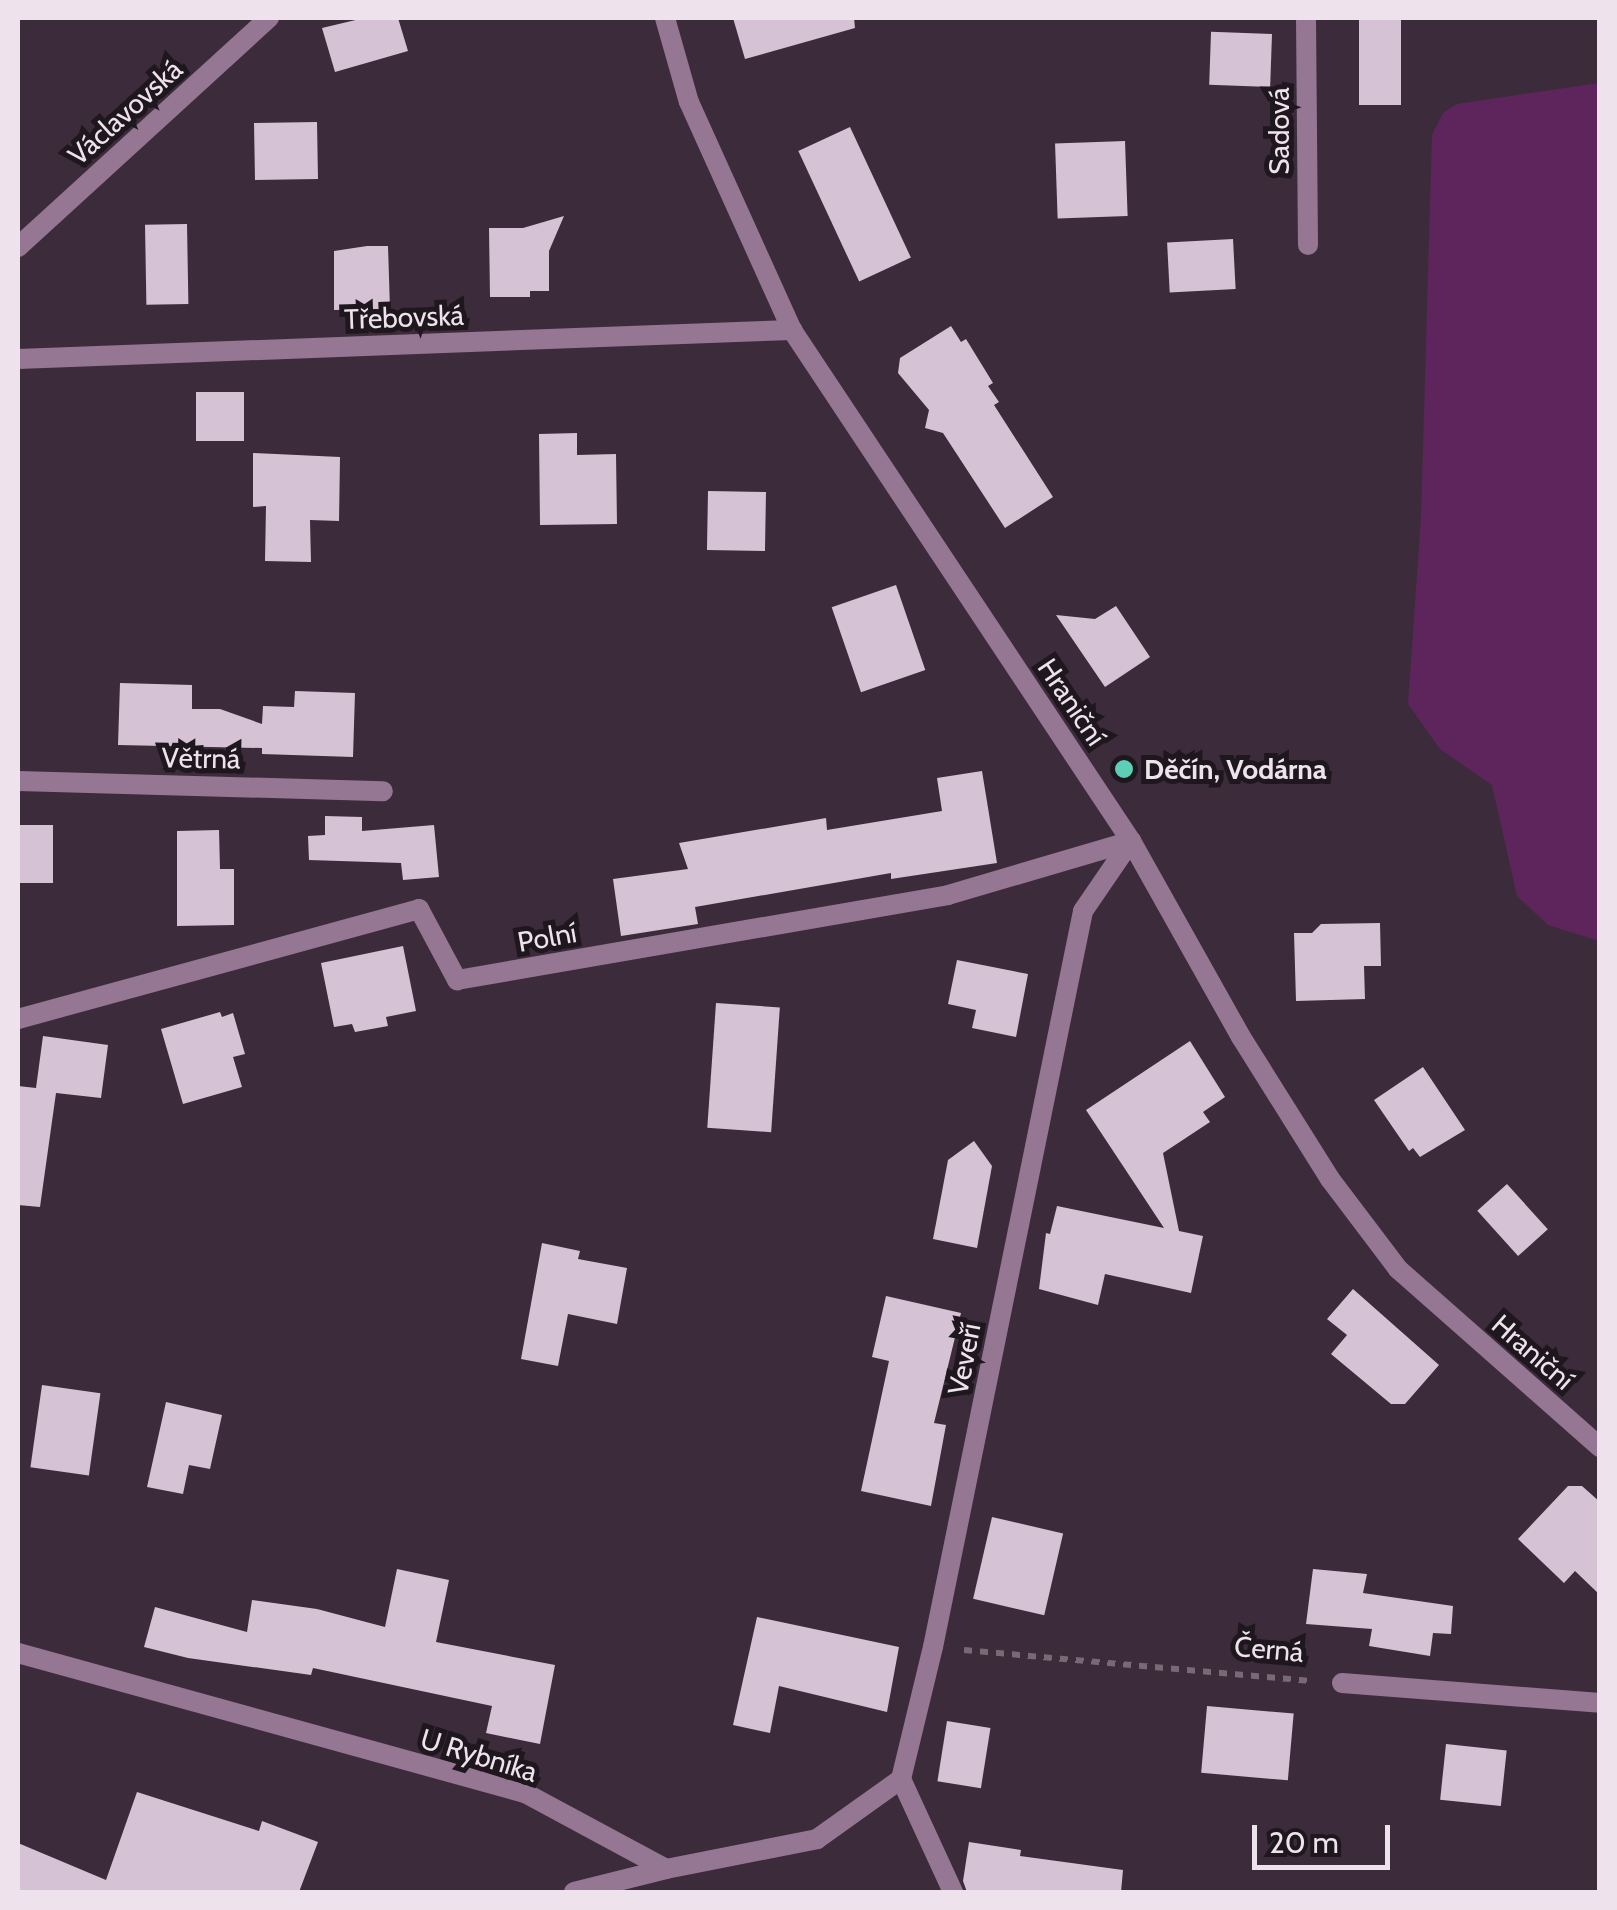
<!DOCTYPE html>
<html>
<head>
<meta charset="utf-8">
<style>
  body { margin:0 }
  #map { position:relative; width:1617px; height:1910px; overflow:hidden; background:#3c2c3b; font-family:Cabin,sans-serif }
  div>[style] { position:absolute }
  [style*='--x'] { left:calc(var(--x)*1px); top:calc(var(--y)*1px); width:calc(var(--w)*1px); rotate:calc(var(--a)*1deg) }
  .green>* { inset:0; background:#5d255c }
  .building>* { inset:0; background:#d6c2d5; transform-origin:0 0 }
  .path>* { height:6px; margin-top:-3px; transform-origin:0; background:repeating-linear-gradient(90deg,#776976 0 8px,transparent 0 16px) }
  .minor>* { height:20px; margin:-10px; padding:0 10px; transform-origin:10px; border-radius:10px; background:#957793 }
  .dots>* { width:28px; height:28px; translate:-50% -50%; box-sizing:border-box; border:5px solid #1f171e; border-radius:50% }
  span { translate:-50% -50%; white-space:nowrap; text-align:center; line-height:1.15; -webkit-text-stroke:10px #1f171e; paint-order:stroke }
  .street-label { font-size:28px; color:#eee3ed }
  .poi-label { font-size:28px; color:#eee3ed; font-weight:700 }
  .left { translate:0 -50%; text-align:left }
  .frame { position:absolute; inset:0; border:20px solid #eee3ed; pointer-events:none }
  .scale { position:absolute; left:1252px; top:1825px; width:138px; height:45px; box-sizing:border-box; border:5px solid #eee3ed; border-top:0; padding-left:12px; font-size:30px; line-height:35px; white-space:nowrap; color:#eee3ed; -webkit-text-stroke:8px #1f171e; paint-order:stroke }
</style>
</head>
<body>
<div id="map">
  <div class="green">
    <div style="clip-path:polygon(1599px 83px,1600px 83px,1599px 941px,1548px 925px,1517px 896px,1492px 785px,1440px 749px,1408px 704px,1421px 517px,1432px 135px,1443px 113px,1457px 104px)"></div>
  </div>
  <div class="building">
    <div style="clip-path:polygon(364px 18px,398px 18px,408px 51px,335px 72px,322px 28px)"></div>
    <div style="clip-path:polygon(733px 18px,854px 18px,855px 28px,745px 59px)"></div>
    <div style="left:1359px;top:18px;width:42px;height:87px"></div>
    <div style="left:1272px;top:34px;width:53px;height:61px;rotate:92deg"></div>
    <div style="left:317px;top:122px;width:57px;height:63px;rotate:89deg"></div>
    <div style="left:850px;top:127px;width:144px;height:57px;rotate:65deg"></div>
    <div style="left:1125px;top:141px;width:75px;height:70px;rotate:88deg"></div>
    <div style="clip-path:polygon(564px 216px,549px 251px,549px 291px,530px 291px,530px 297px,490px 297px,489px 228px,523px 228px)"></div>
    <div style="left:187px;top:224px;width:80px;height:42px;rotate:89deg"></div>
    <div style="left:1233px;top:239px;width:50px;height:66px;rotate:87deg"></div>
    <div style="clip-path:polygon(367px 246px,388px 246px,390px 309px,334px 310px,334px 251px)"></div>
    <div style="clip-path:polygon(951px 326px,961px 342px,966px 339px,993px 383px,988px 386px,999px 402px,994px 405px,1053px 497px,1005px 528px,943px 433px,925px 428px,929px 410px,898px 373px,900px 358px)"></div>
    <div style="left:196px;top:392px;width:48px;height:49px"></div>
    <div style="clip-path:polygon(577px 433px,577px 455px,616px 454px,617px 524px,540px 525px,539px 434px)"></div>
    <div style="clip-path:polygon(253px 453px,340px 457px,339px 521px,310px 520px,311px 562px,265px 561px,266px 506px,253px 507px)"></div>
    <div style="left:708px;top:491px;width:58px;height:59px;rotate:1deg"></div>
    <div style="left:896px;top:585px;width:90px;height:68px;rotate:71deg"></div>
    <div style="clip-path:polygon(1116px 606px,1150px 657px,1105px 687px,1056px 615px,1095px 619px)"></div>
    <div style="clip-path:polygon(120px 683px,192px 685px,192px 709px,220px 709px,262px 724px,263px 706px,294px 707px,295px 691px,355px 693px,353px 757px,262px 754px,262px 748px,118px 745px)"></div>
    <div style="clip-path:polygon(982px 771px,997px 863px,891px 879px,891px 873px,695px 907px,698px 924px,621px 936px,613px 879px,688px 869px,679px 843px,826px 818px,827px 830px,942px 811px,937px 778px)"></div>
    <div style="clip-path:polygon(325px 816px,362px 817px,362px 831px,434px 825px,439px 877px,403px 880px,401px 863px,309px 860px,308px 836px,325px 835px)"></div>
    <div style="left:18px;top:825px;width:35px;height:58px"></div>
    <div style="clip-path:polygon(219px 830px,220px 869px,234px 869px,234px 925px,177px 926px,177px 831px)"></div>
    <div style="clip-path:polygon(1380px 923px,1381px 966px,1364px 966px,1365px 999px,1296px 1001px,1294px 933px,1312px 933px,1321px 924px)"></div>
    <div style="clip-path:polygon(403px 946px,416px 1011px,386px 1017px,388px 1026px,355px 1032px,352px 1024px,334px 1027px,321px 963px)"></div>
    <div style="clip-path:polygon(957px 960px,1028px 974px,1016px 1037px,972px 1028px,976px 1010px,948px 1004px)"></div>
    <div style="left:716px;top:1003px;width:64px;height:125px;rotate:4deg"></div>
    <div style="clip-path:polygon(220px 1012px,222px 1017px,233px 1013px,245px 1054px,233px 1057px,242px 1087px,183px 1104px,161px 1029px)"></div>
    <div style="clip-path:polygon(43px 1036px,108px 1045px,101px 1098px,56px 1093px,40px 1207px,18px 1205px,18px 1086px,36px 1088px)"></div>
    <div style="clip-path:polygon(1190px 1041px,1225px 1097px,1203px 1112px,1210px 1122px,1163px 1153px,1179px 1231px,1203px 1236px,1191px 1293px,1105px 1274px,1098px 1305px,1039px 1289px,1046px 1233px,1050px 1234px,1057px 1206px,1164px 1228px,1086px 1110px)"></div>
    <div style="clip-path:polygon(1423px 1067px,1465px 1130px,1420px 1157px,1413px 1148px,1409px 1151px,1374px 1100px)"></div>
    <div style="clip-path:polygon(974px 1141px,992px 1166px,977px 1248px,933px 1239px,948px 1160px)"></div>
    <div style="left:1507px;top:1184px;width:61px;height:40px;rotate:48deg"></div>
    <div style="clip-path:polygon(542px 1243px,580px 1251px,578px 1259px,627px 1268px,617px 1324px,568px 1314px,558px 1366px,521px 1359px)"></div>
    <div style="clip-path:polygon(1353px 1289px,1439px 1365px,1405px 1404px,1391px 1404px,1331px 1354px,1347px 1335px,1327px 1319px)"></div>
    <div style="clip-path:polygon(886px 1296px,961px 1313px,934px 1423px,946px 1425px,931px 1506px,861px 1491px,889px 1361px,872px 1357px)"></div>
    <div style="left:42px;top:1385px;width:59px;height:83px;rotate:8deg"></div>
    <div style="clip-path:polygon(166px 1402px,222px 1415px,210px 1469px,189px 1465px,183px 1494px,147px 1487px)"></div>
    <div style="clip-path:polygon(1568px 1486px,1582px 1486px,1600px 1502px,1600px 1595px,1575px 1571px,1564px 1583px,1518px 1539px)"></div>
    <div style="left:992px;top:1517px;width:73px;height:84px;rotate:13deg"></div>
    <div style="clip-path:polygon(397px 1569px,449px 1580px,436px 1642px,555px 1665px,540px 1744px,486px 1733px,492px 1706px,313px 1668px,311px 1675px,188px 1658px,144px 1647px,155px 1607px,247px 1632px,252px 1600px,317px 1609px,385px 1627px)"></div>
    <div style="clip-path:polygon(1313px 1569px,1367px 1574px,1363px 1593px,1453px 1606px,1451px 1634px,1433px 1633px,1430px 1656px,1369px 1646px,1372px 1629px,1306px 1624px)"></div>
    <div style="clip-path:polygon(757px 1617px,899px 1647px,887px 1712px,779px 1686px,770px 1733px,733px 1725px)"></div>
    <div style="left:1207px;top:1706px;width:87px;height:67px;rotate:5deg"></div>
    <div style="left:947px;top:1721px;width:44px;height:61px;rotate:9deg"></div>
    <div style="left:1446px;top:1744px;width:61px;height:56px;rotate:6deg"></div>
    <div style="clip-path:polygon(137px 1792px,259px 1831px,262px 1821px,318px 1842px,299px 1892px,18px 1892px,18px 1843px,106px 1880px)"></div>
    <div style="clip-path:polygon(969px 1842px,1021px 1850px,1020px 1856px,1123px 1870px,1121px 1892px,967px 1892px,963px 1881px)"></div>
  </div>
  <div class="path">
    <div style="--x:964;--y:1650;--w:348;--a:5.1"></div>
  </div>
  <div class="minor">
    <div style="--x:665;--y:18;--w:87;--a:74.1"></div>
    <div style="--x:689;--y:102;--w:250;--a:65.7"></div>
    <div style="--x:792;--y:330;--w:613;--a:56.44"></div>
    <div style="--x:1131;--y:841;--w:225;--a:60.7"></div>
    <div style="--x:1241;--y:1037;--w:168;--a:57.9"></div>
    <div style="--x:1330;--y:1179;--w:113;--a:52.9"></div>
    <div style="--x:1398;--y:1269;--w:269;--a:41.4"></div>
    <div style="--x:1306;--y:18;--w:227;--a:89.5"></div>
    <div style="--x:18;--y:247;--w:340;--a:-42.4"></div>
    <div style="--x:18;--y:359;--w:775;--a:-2.15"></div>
    <div style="--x:18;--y:781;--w:365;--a:1.6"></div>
    <div style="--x:18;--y:1019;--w:416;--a:-15.3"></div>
    <div style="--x:419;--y:909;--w:81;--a:61.8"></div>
    <div style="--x:457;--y:980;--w:498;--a:-9.8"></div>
    <div style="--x:948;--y:895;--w:191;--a:-16.4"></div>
    <div style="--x:18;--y:1653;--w:526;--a:15.44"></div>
    <div style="--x:525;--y:1793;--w:160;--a:28.3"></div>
    <div style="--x:666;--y:1869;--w:154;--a:-11.2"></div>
    <div style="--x:817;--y:1839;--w:103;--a:-35.5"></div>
    <div style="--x:1342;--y:1683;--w:259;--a:4.4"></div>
    <div style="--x:574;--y:1892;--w:95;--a:-14"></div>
    <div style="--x:953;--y:1892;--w:124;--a:-114.7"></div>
    <div style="--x:901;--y:1779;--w:136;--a:-76.4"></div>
    <div style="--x:933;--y:1647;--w:751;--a:-78.48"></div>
    <div style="--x:1083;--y:911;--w:85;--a:-55.6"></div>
  </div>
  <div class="dots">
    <div style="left:1124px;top:769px;background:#5eceb7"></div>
  </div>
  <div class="street-label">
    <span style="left:125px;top:112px;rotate:-42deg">Václavovská</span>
    <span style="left:1279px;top:131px;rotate:-90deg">Sadová</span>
    <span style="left:404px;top:317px;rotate:-2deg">Třebovská</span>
    <span style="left:1072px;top:702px;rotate:56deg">Hraniční</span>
    <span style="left:201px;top:758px;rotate:1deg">Větrná</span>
    <span style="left:547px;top:937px;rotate:-10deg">Polní</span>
    <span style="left:1533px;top:1352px;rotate:41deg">Hraniční</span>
    <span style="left:964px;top:1359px;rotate:-79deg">Veveří</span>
    <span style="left:1269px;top:1649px;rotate:5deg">Černá</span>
    <span style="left:479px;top:1755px;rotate:17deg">U Rybníka</span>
  </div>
  <div class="poi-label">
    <span class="left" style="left:1144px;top:769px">Děčín, Vodárna</span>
  </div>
  <div class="frame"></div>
  <div class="scale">20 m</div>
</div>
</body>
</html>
